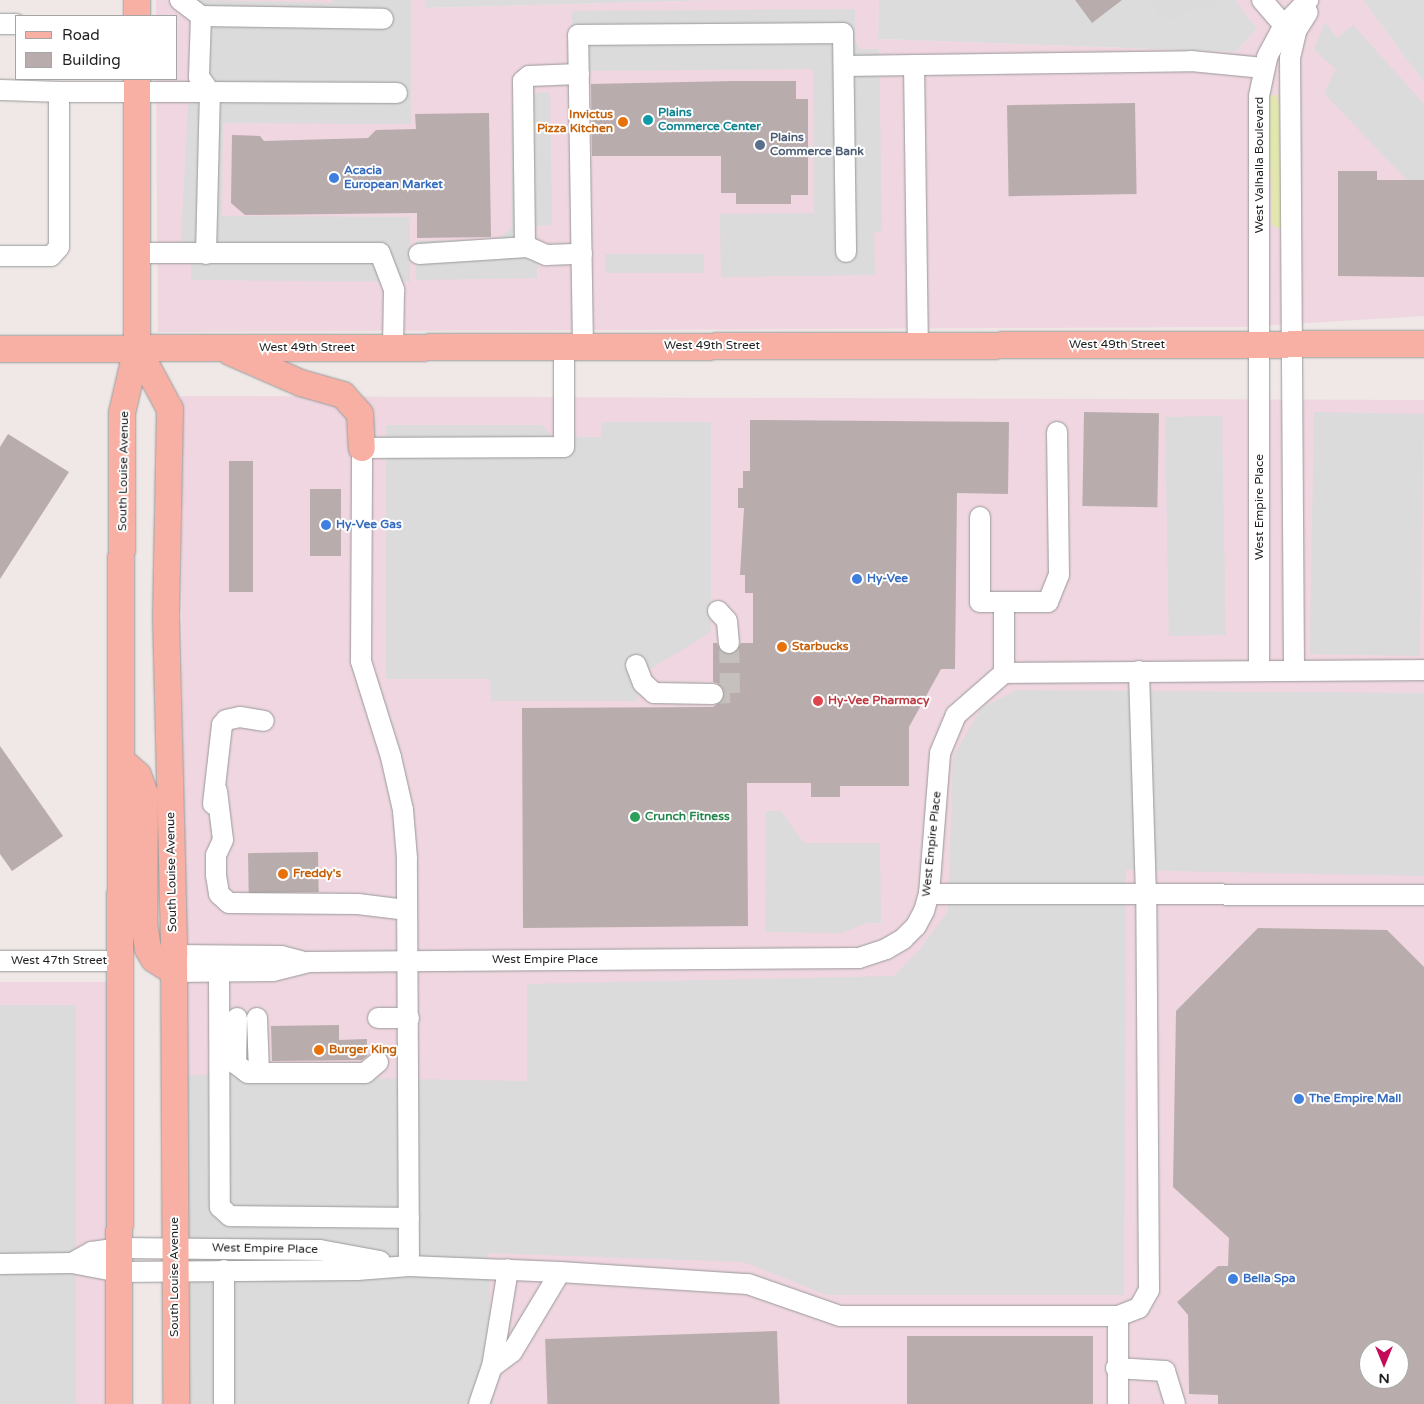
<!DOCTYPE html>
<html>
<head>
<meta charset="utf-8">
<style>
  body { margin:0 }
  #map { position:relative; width:1424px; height:1404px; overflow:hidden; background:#efe8e6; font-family:"Varela Round",sans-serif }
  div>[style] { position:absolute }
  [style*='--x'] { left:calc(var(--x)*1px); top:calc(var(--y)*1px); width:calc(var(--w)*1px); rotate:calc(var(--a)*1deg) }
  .residential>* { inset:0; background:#dddcdd }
  .commercial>* { inset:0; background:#efd6e0; transform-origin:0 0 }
  .grass>* { inset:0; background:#e2e7af }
  .parking>* { inset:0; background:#dbdbdb; transform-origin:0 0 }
  .building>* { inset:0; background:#b9acac; transform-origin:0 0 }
  .minor-tunnel>* { height:20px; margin-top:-10px; transform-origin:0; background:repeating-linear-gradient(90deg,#c5c0be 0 20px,transparent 0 30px) }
  .roads { filter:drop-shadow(0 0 1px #999) drop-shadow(0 0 1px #999) }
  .minor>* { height:20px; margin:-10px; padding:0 10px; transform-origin:10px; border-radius:10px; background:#fff }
  .major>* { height:26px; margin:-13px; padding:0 13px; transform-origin:13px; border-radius:13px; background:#f7b0a3 }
  .dots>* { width:14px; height:14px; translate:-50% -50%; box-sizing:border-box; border:2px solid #fff; border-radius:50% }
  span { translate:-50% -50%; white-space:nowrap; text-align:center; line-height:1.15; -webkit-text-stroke:4px #fff; paint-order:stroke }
  .culture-label { font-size:12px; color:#0d838f; font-weight:700 }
  .left { translate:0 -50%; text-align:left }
  .food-label { font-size:12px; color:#c56008; font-weight:700 }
  .right { translate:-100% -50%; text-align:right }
  .service-label { font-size:12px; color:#4e5e75; font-weight:700 }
  .street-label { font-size:12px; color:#1f1f1f }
  .shop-label { font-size:12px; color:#366cbe; font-weight:700 }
  .health-label { font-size:12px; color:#be3a42; font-weight:700 }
  .leisure-label { font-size:12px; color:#27864d; font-weight:700 }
  .legend { position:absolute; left:15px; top:15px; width:162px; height:65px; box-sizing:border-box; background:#fff; border:1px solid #a5a5a5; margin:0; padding:6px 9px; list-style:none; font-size:15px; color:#1f1f1f }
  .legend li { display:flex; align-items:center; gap:10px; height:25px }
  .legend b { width:25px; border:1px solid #a5a5a5 }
  .north { position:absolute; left:1359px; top:1339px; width:50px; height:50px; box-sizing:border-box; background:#fff; border:1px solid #a5a5a5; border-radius:50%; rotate:180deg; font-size:14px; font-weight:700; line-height:20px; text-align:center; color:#1f1f1f }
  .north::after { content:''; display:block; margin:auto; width:18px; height:22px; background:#c30b58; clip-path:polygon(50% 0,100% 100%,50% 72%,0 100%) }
</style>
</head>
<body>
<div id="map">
  <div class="residential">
    <div style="clip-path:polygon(426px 0,724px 0,426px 8px)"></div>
    <div style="clip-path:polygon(879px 0,1235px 0,1257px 29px,1236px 52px,878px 39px)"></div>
    <div style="clip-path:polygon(1363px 0,1424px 0,1424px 83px)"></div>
  </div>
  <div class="commercial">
    <div style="clip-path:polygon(156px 0,426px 0,426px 8px,724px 0,879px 0,878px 39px,1236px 52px,1257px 29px,1235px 0,1363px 0,1424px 83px,1424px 316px,1241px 327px,158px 332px,156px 79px,176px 79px,176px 16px,156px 16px)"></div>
    <div style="clip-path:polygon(evenodd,181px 396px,1424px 400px,1424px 1404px,186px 1404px,181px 396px,1369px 1349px,1399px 1349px,1399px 1379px,1369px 1379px,1369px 1349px)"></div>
    <div style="left:0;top:982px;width:107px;height:422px"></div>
  </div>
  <div class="grass">
    <div style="clip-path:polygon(1273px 95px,1278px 95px,1279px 108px,1283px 225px,1279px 228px,1274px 227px,1272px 222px,1268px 98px)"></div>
  </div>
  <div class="parking">
    <div style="clip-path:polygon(194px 0,333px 3px,334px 0,411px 0,411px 124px,223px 123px,222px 216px,410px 217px,410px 282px,191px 280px,191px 263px,181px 238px)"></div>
    <div style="clip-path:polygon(1148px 0,1217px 0,1222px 5px,1182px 13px,1166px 23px)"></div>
    <div style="clip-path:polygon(855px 9px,855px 41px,859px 49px,879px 49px,882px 231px,874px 232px,875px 275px,721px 277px,720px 214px,814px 213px,813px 69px,573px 71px,572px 11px)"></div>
    <div style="clip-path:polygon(1325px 22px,1337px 38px,1353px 25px,1424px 104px,1424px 198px,1324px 93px,1336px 69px,1314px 50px)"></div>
    <div style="clip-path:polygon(550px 92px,552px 225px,536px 226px,537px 278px,416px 280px,416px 241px,497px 240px,512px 227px,512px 105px,536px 93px)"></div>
    <div style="left:704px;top:254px;width:19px;height:99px;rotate:90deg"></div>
    <div style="left:1314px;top:412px;width:110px;height:242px;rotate:1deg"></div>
    <div style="left:1222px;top:416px;width:219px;height:57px;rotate:89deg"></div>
    <div style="clip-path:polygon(602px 422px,711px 422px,711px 632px,637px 677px,637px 701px,491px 701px,490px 679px,386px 679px,386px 425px,541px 425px,554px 437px,601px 437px)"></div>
    <div style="clip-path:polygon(1017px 690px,1424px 693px,1424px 876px,1126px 870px,1124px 1295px,827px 1295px,744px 1262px,488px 1253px,493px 1404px,188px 1404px,188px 1075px,527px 1081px,527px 984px,894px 976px,920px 949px,948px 911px,953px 757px,981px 708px)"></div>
    <div style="clip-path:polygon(766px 811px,781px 811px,804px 843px,880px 843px,881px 923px,867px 923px,841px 933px,765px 932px)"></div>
    <div style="left:0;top:1005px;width:76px;height:399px"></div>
  </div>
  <div class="building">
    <div style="clip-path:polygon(1075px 0,1122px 0,1092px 23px)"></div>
    <div style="clip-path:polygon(734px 81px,796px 81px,796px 99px,808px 99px,808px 195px,791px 195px,791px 204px,736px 204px,736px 193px,721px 193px,721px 156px,592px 156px,591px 84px)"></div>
    <div style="left:1135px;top:103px;width:91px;height:128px;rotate:89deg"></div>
    <div style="clip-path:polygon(489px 113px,491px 237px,417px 238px,417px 213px,245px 215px,231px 203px,232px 135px,260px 136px,264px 141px,368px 138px,376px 130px,416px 129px,415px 114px)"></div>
    <div style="clip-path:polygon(1338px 171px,1377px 171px,1377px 180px,1424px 180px,1424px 277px,1338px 276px)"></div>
    <div style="left:1084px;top:412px;width:75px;height:94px;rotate:1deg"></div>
    <div style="clip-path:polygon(750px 420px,1009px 422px,1008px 494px,957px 493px,955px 669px,941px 669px,909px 727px,909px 786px,840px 786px,840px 797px,811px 797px,811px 783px,747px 783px,748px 926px,523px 928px,522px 708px,713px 707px,723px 700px,725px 694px,720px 684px,713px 682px,713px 643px,717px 643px,720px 650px,730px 655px,736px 652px,741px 643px,753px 643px,753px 593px,745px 593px,745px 575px,740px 575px,744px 508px,738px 508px,738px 488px,743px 488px,743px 471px,750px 471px)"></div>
    <div style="clip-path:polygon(8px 434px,69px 472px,0 579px,0 447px)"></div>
    <div style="left:229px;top:461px;width:24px;height:131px"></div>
    <div style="left:310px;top:489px;width:31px;height:67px"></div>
    <div style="clip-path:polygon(0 746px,63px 836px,12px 871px,0 854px)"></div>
    <div style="left:318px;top:852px;width:40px;height:70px;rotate:89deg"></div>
    <div style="clip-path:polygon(evenodd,1258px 928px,1387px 930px,1424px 967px,1424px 1404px,1218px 1404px,1218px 1395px,1189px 1394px,1188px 1315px,1177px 1302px,1218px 1266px,1228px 1266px,1229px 1238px,1173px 1187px,1176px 1011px,1258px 928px,1369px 1349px,1399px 1349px,1399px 1379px,1369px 1379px,1369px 1349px)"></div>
    <div style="clip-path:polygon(339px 1025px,339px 1040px,367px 1039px,367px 1056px,362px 1060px,272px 1061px,271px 1026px)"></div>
    <div style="left:777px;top:1331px;width:73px;height:232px;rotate:88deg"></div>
    <div style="left:1093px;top:1336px;width:68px;height:186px;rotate:90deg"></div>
  </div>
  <div class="minor-tunnel">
    <div style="--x:713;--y:694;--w:17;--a:-3"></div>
    <div style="--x:730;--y:693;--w:50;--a:-91.1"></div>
  </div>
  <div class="roads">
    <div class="minor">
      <div style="--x:180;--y:0;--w:26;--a:37"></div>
      <div style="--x:201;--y:16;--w:61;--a:91.9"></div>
      <div style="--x:199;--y:77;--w:19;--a:54"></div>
      <div style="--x:1262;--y:0;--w:33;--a:49"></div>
      <div style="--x:1284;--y:25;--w:13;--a:29"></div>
      <div style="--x:201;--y:16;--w:182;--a:0.9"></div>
      <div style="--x:0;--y:24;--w:16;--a:0"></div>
      <div style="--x:914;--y:65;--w:281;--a:89.2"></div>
      <div style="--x:844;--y:66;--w:347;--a:-0.8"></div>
      <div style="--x:1191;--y:61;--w:73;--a:5.5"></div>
      <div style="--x:579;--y:74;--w:50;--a:177.7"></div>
      <div style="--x:529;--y:76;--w:8;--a:140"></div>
      <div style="--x:523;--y:81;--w:160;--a:89.3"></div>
      <div style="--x:525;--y:241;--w:7;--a:63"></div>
      <div style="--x:528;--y:247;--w:20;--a:24"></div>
      <div style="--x:546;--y:255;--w:36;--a:-2"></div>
      <div style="--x:0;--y:90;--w:59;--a:1.9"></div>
      <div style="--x:137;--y:253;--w:243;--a:0"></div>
      <div style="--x:380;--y:253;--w:40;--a:69"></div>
      <div style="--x:394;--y:290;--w:57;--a:91"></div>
      <div style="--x:206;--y:254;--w:162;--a:-88.6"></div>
      <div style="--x:210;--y:92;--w:187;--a:0.3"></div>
      <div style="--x:419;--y:254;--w:109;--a:-3.7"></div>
      <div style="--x:0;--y:256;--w:51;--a:0"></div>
      <div style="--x:51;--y:256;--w:12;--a:-48"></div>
      <div style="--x:59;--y:247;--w:155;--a:-90"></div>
      <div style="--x:59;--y:92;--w:151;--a:0"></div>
      <div style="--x:583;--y:347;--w:312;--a:-90.9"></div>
      <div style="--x:578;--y:35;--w:265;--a:-0.4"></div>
      <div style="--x:843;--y:33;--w:219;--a:89.2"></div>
      <div style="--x:980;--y:517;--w:85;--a:90"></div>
      <div style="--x:980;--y:602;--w:68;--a:0"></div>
      <div style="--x:1048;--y:602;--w:29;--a:-68"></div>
      <div style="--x:1059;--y:575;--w:143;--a:-90.8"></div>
      <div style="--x:1004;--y:603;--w:70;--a:90"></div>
      <div style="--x:718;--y:611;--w:13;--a:48"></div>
      <div style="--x:727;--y:621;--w:22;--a:85"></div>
      <div style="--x:636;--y:665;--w:19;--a:69"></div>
      <div style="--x:643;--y:683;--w:15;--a:42"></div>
      <div style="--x:654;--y:693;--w:59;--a:1"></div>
      <div style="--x:1259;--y:671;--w:575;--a:-90"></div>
      <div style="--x:1259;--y:96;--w:40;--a:-78"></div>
      <div style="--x:1267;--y:57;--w:36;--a:-62"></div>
      <div style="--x:1284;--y:25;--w:35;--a:-46"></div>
      <div style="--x:1294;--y:671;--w:613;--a:-90.37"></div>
      <div style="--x:1290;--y:58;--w:28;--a:-77"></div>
      <div style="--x:1296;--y:31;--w:22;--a:-58"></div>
      <div style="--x:217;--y:791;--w:49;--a:83"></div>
      <div style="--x:223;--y:840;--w:17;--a:115"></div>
      <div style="--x:216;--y:855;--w:20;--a:90"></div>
      <div style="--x:216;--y:875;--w:19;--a:81"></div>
      <div style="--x:219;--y:894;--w:13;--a:42"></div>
      <div style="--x:229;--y:903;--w:129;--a:0.4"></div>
      <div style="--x:358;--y:904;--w:48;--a:7.1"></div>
      <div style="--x:213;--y:804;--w:80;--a:-83.5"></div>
      <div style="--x:222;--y:725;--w:6;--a:-51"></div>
      <div style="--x:226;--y:720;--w:14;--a:-12"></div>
      <div style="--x:240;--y:717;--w:24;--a:9"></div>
      <div style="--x:929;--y:894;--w:495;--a:0.1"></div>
      <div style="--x:174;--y:955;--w:107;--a:0.5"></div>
      <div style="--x:281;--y:956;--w:21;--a:14"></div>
      <div style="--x:0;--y:961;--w:119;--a:0"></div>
      <div style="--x:174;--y:972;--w:99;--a:-0.6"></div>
      <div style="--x:273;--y:971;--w:36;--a:-14"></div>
      <div style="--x:308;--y:962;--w:551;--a:-0.42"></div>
      <div style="--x:859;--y:958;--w:28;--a:-18"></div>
      <div style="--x:886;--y:949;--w:20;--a:-30"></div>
      <div style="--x:903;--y:939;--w:18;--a:-45"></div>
      <div style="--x:916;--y:926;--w:17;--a:-62"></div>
      <div style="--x:924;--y:911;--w:18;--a:-74"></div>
      <div style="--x:929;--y:894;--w:141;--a:-85.5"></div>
      <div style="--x:940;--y:753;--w:41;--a:-67.2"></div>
      <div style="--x:956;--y:715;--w:64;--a:-41.2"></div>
      <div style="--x:1004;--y:673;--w:420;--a:-0.4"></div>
      <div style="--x:219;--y:973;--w:234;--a:89.8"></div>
      <div style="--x:220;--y:1207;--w:13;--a:42"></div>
      <div style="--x:230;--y:1216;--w:179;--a:0.6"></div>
      <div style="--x:237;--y:1018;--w:46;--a:91.2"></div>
      <div style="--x:236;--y:1064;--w:15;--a:37"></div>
      <div style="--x:248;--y:1073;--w:117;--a:0"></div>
      <div style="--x:365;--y:1073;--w:17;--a:-40"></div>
      <div style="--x:257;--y:1018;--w:55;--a:87.9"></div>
      <div style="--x:378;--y:1018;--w:31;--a:0"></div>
      <div style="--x:72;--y:1263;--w:23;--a:-29"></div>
      <div style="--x:92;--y:1252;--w:27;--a:-8"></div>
      <div style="--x:119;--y:1248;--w:201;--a:0.6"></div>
      <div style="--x:320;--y:1250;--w:61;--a:10.4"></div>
      <div style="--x:0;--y:1264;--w:72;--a:-0.8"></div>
      <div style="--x:72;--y:1263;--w:48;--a:10.8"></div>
      <div style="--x:119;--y:1272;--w:238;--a:-0.5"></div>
      <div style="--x:357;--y:1270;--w:52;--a:-4.4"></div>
      <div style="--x:409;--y:1266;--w:151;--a:2.3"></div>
      <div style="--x:560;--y:1272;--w:188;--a:3.7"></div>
      <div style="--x:748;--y:1284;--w:97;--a:19.2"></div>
      <div style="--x:840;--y:1316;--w:278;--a:0"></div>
      <div style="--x:1118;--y:1316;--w:22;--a:-21"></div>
      <div style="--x:1139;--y:1308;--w:21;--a:-61"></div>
      <div style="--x:1149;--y:1290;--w:395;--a:-90.4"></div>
      <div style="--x:1146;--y:895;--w:224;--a:-91.8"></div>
      <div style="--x:409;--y:1266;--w:408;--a:-90.3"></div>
      <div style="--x:407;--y:858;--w:48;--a:-94.8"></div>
      <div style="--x:403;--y:810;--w:54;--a:-102.8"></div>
      <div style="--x:391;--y:757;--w:101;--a:-107.4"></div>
      <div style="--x:361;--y:661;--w:213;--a:-89.7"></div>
      <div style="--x:362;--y:448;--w:202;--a:-0.3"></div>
      <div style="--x:564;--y:447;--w:100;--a:-90"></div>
      <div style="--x:224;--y:1270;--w:134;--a:90"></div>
      <div style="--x:1118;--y:1316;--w:88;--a:90"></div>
      <div style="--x:492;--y:1367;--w:25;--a:-37"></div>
      <div style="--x:512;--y:1352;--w:93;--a:-59"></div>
      <div style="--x:1116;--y:1368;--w:49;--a:3.5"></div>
      <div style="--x:1165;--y:1371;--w:34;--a:73"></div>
      <div style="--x:479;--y:1404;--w:39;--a:-71"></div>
      <div style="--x:492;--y:1367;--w:99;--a:-80.7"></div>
    </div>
    <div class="major">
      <div style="--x:137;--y:0;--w:16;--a:90"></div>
      <div style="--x:137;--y:348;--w:69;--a:61.6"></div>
      <div style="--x:170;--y:409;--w:207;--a:91.1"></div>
      <div style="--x:166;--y:616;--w:339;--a:88.6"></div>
      <div style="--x:174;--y:955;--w:449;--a:89.7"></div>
      <div style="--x:0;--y:349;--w:1424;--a:-0.2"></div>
      <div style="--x:230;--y:352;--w:77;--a:23.6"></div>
      <div style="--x:301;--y:383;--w:44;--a:15.9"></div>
      <div style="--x:343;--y:395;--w:25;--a:48"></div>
      <div style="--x:360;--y:414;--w:34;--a:87"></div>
      <div style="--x:122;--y:761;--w:21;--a:41"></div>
      <div style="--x:138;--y:775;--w:20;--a:70"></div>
      <div style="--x:145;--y:794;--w:129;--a:90.4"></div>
      <div style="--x:144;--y:923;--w:26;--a:81"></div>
      <div style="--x:148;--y:949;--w:12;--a:59"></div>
      <div style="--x:154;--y:959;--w:24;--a:33"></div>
      <div style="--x:119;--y:1404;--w:991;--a:-89.83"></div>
      <div style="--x:122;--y:413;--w:67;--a:-77"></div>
      <div style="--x:137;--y:348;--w:269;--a:-90"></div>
    </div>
  </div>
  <div class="dots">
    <div style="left:648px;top:120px;background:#0f9aa8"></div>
    <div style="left:623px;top:122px;background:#e8710a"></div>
    <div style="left:760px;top:145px;background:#5c6f8a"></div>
    <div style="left:334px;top:178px;background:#3f7fe0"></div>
    <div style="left:326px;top:525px;background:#3f7fe0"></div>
    <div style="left:857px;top:579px;background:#3f7fe0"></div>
    <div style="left:782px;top:647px;background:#e8710a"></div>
    <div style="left:818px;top:701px;background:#e0444e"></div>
    <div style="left:635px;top:817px;background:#2e9e5b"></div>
    <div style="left:283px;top:874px;background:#e8710a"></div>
    <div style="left:319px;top:1050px;background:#e8710a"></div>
    <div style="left:1299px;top:1099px;background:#3f7fe0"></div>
    <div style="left:1233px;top:1279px;background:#3f7fe0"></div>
  </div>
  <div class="culture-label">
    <span class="left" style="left:658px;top:120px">Plains<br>Commerce Center</span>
  </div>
  <div class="food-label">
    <span class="right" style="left:613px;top:122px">Invictus<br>Pizza Kitchen</span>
    <span class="left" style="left:792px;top:647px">Starbucks</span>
    <span class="left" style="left:293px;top:874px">Freddy's</span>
    <span class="left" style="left:329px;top:1050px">Burger King</span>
  </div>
  <div class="service-label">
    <span class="left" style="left:770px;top:145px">Plains<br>Commerce Bank</span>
  </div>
  <div class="street-label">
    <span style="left:1260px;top:165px;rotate:-90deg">West Valhalla Boulevard</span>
    <span style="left:1117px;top:345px">West 49th Street</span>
    <span style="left:712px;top:346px">West 49th Street</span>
    <span style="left:307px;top:348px">West 49th Street</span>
    <span style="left:124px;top:471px;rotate:-89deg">South Louise Avenue</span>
    <span style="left:1260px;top:507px;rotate:-90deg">West Empire Place</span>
    <span style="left:932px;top:844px;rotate:-84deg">West Empire Place</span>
    <span style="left:172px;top:872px;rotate:-91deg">South Louise Avenue</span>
    <span style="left:545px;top:960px">West Empire Place</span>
    <span style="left:59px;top:961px">West 47th Street</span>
    <span style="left:265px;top:1249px;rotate:1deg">West Empire Place</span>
    <span style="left:175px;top:1277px;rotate:-90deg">South Louise Avenue</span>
  </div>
  <div class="shop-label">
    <span class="left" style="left:344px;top:178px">Acacia<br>European Market</span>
    <span class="left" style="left:336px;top:525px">Hy-Vee Gas</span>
    <span class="left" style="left:867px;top:579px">Hy-Vee</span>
    <span class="left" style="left:1309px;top:1099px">The Empire Mall</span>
    <span class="left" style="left:1243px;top:1279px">Bella Spa</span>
  </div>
  <div class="health-label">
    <span class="left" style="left:828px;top:701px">Hy-Vee Pharmacy</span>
  </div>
  <div class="leisure-label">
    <span class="left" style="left:645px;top:817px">Crunch Fitness</span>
  </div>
  <ul class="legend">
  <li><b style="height:6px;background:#f7b0a3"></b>Road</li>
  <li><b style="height:14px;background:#b9acac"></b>Building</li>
  </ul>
  <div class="north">N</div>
</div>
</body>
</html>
